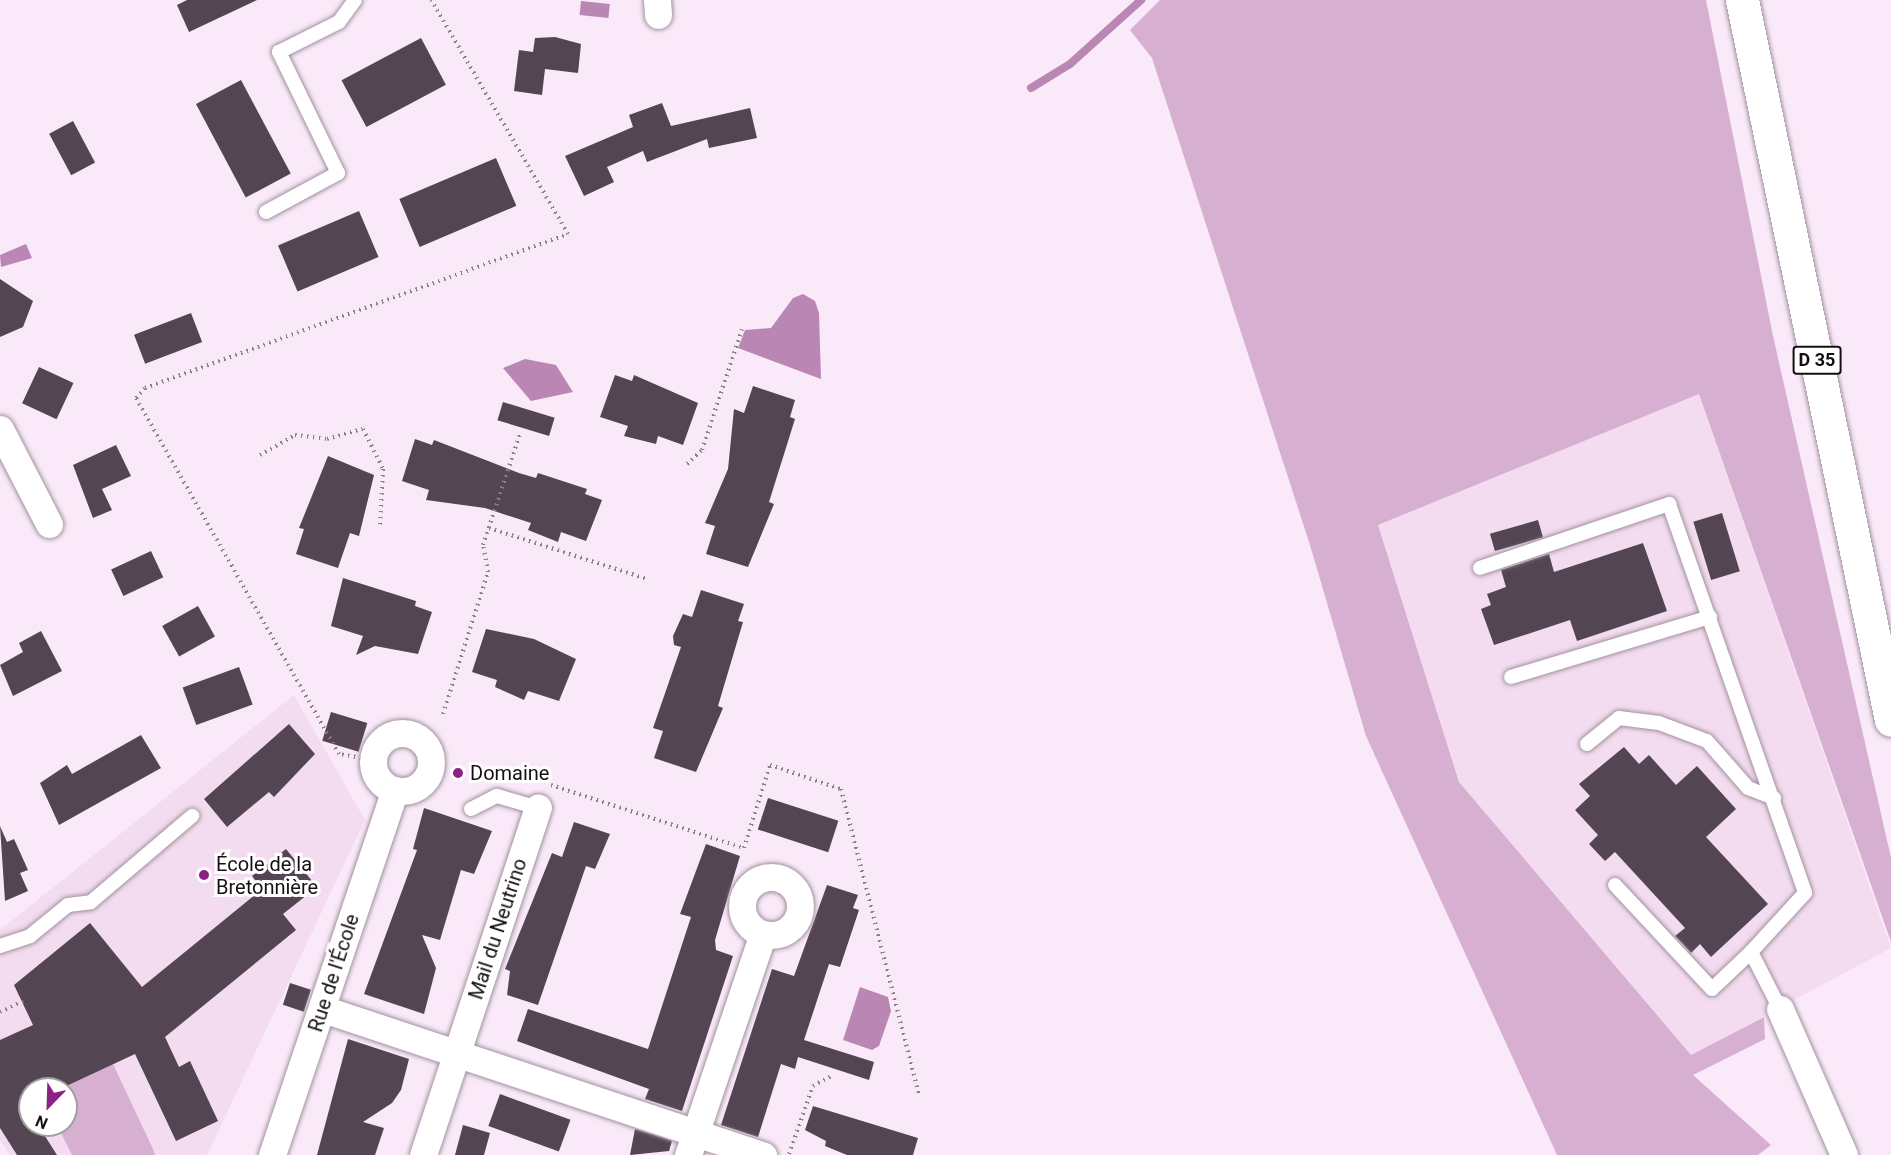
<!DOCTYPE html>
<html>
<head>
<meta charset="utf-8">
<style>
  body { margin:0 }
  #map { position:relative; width:1891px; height:1155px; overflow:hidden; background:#fae9f8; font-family:Roboto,sans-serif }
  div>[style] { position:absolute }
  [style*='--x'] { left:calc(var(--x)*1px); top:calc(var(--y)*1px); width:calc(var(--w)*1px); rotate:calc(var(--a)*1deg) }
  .built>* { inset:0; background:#f4dcf0 }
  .green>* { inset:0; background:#d6afd1 }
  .water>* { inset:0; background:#ba87b4; transform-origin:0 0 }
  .stream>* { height:8px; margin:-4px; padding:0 4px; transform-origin:4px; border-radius:4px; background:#ba87b4 }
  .building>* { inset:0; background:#534551; transform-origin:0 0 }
  .path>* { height:4px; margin-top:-2px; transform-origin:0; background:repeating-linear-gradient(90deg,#8b808a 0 1.5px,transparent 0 6px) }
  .roads { filter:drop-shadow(0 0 2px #a1929f) drop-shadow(0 0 2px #a1929f) }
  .service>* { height:14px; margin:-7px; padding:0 7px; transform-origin:7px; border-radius:7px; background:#fff }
  .minor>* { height:27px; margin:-13.5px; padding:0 13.5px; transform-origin:13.5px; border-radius:13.5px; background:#fff }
  .minor>.ring { margin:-13.5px; padding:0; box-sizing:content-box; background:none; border:27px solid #fff; border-radius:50% }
  .primary>* { height:33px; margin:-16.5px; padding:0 16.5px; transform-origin:16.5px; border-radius:16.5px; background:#fff }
  .dots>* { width:16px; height:16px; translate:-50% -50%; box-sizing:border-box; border:3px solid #fff; border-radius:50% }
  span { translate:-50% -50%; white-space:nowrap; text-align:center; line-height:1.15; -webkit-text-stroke:6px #fff; paint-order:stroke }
  .shield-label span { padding:2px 4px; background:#fff; border:2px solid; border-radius:4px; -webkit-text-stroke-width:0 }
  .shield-label { font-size:18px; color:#150f14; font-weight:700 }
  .poi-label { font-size:20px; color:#150f14 }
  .left { translate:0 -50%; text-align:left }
  .street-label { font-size:20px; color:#150f14 }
  .north { position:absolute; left:18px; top:1077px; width:60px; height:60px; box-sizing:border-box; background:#fff; border:2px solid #a19fa1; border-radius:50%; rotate:203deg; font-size:16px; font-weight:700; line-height:24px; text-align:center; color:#150f14 }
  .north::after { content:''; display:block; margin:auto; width:21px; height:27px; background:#8c2186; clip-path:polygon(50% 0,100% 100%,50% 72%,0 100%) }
</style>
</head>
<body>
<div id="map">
  <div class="built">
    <div style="clip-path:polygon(1699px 394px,1891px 948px,1691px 1055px,1459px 782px,1378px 525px)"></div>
    <div style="clip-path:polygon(evenodd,294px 695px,365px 820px,207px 1155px,10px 1155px,0 1140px,0 930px,294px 695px,30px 1089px,66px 1089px,66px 1125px,30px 1125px,30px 1089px)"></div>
  </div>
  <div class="green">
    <div style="clip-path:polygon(1160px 0,1706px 0,1773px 336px,1891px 858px,1891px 942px,1699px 394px,1378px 525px,1459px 782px,1691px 1055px,1764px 1017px,1765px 1039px,1693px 1075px,1771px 1145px,1758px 1155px,1557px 1155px,1366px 736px,1310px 545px,1152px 58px,1130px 30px)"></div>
    <div style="clip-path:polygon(113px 1064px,153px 1149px,155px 1155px,72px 1155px,57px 1125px,66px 1125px,66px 1089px,60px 1089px)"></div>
  </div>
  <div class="water">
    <div style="left:581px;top:1px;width:29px;height:14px;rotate:6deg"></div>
    <div style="clip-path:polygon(26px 244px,32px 258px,1px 267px,0 255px)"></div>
    <div style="clip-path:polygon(803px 294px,815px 301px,819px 313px,821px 379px,738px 348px,745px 330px,771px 328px,793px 298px)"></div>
    <div style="clip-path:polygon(525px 359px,556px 365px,573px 392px,531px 401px,503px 368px)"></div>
    <div style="clip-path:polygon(860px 987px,888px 997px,891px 1011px,879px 1046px,872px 1050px,843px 1040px)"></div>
  </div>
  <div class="stream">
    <div style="--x:1031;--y:88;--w:46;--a:-31.6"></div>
    <div style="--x:1070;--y:64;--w:96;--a:-42"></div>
  </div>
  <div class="building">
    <div style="clip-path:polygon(187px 0,257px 0,189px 32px,177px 5px)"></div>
    <div style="clip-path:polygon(555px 37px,581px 44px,578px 73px,545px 69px,542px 95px,514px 91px,519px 50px,533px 52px,535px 38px)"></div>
    <div style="left:421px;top:38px;width:53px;height:90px;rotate:62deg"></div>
    <div style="left:241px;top:80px;width:106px;height:51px;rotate:62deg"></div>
    <div style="clip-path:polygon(662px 103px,671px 126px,750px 108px,757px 138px,709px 148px,707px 139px,647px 162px,643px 151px,607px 167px,614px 182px,584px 196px,565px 156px,633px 127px,629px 115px)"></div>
    <div style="left:73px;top:121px;width:47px;height:27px;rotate:62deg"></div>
    <div style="left:496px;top:158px;width:52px;height:105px;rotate:67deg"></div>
    <div style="left:359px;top:211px;width:50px;height:88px;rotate:67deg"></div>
    <div style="clip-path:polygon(0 279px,33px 301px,23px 327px,0 337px)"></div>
    <div style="left:191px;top:313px;width:31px;height:61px;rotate:69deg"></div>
    <div style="left:39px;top:367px;width:38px;height:40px;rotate:25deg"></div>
    <div style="clip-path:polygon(615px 375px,632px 381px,634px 375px,698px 403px,683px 445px,658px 436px,656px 444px,624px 436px,628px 426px,600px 417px)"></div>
    <div style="clip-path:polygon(753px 386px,795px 400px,790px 417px,795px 419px,769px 502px,774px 504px,748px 567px,706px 554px,715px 526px,705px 523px,728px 469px,734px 409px,744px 413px)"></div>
    <div style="left:503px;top:402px;width:54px;height:19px;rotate:17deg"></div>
    <div style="clip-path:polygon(415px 439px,432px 445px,434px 440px,519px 473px,536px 478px,538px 473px,587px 489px,585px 494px,602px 500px,586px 541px,561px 532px,558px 542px,528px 530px,531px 523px,485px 508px,426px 500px,429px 490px,402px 481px)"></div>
    <div style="clip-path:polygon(116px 445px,131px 476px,102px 489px,112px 510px,93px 518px,73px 465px)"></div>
    <div style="clip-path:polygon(328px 456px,374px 475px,359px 536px,350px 533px,338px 568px,296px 554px,304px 529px,299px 528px)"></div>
    <div style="left:1722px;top:513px;width:61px;height:30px;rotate:73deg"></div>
    <div style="left:1538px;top:520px;width:18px;height:50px;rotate:74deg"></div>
    <div style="clip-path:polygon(1643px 543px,1667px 611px,1577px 641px,1570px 620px,1494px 645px,1481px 609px,1491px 605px,1487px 594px,1506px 587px,1501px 570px,1549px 554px,1554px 572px)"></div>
    <div style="left:151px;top:551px;width:29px;height:44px;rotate:65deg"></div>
    <div style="clip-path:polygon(343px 578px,416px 601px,415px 606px,432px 612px,418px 654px,375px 646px,356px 655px,363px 636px,331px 626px)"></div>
    <div style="clip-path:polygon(701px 590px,744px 604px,738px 621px,743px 622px,718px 706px,723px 708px,696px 772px,654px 758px,663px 731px,653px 728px,681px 647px,674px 645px,673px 636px,683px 614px,692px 617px)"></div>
    <div style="left:198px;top:606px;width:35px;height:41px;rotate:61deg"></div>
    <div style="clip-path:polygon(486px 629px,534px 639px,576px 659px,559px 701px,528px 691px,524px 700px,495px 687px,497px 680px,472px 672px)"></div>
    <div style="clip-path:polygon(41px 631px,62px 671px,13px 696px,0 665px,23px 652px,19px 643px)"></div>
    <div style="left:239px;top:667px;width:40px;height:60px;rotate:70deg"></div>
    <div style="left:331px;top:712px;width:38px;height:30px;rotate:17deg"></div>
    <div style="clip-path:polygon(289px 724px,315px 754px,274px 797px,269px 792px,227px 827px,204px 799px)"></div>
    <div style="clip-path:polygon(141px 735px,161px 768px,59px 825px,40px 783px,67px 765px,72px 774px)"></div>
    <div style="clip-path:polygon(1624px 747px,1639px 764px,1649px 755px,1676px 785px,1697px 766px,1736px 809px,1706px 837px,1768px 904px,1711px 957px,1700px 944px,1691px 953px,1682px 943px,1675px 936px,1685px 928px,1615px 852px,1605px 861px,1589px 844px,1598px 835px,1575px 810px,1590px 796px,1579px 784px)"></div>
    <div style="left:768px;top:798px;width:74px;height:33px;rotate:18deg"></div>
    <div style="clip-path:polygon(424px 808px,492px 831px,474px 874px,461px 870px,440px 940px,422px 935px,436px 968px,424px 1014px,364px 994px,417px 850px,413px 849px)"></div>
    <div style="clip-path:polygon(574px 822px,610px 834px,595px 869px,586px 866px,538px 1005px,507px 995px,510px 971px,505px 969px,552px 853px,562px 857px)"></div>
    <div style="clip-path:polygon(0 826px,7px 842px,14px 839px,28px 870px,20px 873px,28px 891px,5px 901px)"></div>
    <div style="clip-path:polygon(706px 844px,740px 856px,715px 940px,716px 950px,733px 956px,682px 1111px,645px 1099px,649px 1089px,517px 1041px,528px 1009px,648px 1049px,691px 917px,680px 914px)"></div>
    <div style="clip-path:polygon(286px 849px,317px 887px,283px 914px,296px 930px,165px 1037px,179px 1067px,190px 1061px,218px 1121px,176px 1141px,135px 1054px,60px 1089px,30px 1089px,30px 1125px,38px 1125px,57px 1155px,17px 1155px,0 1128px,0 1040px,33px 1025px,14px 985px,90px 923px,142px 987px,262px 889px,252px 876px)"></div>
    <div style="clip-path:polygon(827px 885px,858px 895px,853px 908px,859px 910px,840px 967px,829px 964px,804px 1040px,874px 1062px,869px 1080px,798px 1057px,795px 1069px,781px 1064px,758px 1137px,721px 1125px,772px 969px,794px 976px)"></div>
    <div style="left:290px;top:983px;width:22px;height:23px;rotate:18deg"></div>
    <div style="clip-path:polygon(348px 1039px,409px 1059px,401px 1090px,392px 1103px,363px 1122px,384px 1128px,375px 1155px,317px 1155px)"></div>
    <div style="left:500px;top:1094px;width:75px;height:34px;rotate:20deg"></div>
    <div style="clip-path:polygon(813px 1106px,918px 1138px,913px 1155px,847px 1155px,825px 1146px,826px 1141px,805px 1130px)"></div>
    <div style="clip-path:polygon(463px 1125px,490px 1133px,484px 1155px,455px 1155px)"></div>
    <div style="clip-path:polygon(635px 1129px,672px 1141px,669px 1151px,630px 1155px)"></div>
  </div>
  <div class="path">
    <div style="--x:260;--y:455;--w:40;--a:-29.7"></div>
    <div style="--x:295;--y:435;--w:32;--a:7"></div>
    <div style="--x:327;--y:439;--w:37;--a:-16"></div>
    <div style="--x:363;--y:429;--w:45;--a:63.4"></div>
    <div style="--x:383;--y:469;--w:56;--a:93.1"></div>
    <div style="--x:687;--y:464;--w:21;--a:-43"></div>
    <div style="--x:702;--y:450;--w:127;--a:-71.7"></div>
    <div style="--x:489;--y:528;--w:166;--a:17.9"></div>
    <div style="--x:443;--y:714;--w:149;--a:-72.4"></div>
    <div style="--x:488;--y:572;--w:27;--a:-100"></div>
    <div style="--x:483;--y:545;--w:117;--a:-71.6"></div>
    <div style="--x:373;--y:760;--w:35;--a:-170"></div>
    <div style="--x:339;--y:754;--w:410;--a:-119.7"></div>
    <div style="--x:136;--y:398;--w:13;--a:-48"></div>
    <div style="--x:145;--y:388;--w:450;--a:-20"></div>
    <div style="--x:568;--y:234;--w:271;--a:-120.3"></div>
    <div style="--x:551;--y:785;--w:203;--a:18.1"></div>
    <div style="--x:744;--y:848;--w:87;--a:-72.6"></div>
    <div style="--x:770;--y:765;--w:75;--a:18.7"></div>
    <div style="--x:841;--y:789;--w:315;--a:75.7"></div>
    <div style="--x:0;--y:1012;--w:26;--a:-25"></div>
    <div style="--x:789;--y:1154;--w:72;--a:-70.6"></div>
    <div style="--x:813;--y:1086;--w:21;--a:-29"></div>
  </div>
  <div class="roads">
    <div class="service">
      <div style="--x:266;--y:212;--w:82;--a:-28.4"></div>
      <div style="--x:338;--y:173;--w:135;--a:-116"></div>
      <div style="--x:279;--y:52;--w:67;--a:-26.6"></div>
      <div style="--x:339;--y:22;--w:27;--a:-54"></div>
      <div style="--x:1480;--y:568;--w:200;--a:-18.7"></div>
      <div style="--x:1669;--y:504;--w:412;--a:70.7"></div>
      <div style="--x:1805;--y:893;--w:80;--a:132.5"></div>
      <div style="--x:1751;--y:952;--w:64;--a:63"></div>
      <div style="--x:1511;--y:677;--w:208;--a:-16.8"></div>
      <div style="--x:1587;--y:744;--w:41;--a:-39.1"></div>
      <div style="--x:1619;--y:718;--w:40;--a:7.1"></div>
      <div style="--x:1659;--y:723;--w:51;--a:20.6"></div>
      <div style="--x:1707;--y:741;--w:62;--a:48.9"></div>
      <div style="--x:1748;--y:788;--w:28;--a:21"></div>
      <div style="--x:471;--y:809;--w:29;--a:-27"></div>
      <div style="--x:497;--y:796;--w:43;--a:16.3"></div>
      <div style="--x:1615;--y:885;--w:142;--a:47"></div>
      <div style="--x:1712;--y:989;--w:54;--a:-43.5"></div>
      <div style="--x:0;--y:946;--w:32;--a:-18"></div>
      <div style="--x:30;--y:936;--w:49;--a:-39.2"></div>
      <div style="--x:68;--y:905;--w:23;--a:-7"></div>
      <div style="--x:91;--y:902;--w:133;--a:-40.4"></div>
    </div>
    <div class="minor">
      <div style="--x:657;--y:0;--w:15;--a:86"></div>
      <div style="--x:0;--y:429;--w:107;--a:62.7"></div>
      <div class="ring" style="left:373px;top:733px;width:31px;height:31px"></div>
      <div class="ring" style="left:742px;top:877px;width:31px;height:31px"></div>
      <div style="--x:323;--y:1009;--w:464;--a:18.4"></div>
      <div style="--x:1780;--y:1009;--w:159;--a:66.3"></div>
      <div style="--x:272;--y:1155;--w:385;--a:-71.4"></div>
      <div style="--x:423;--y:1155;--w:366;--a:-71.7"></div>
      <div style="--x:688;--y:1155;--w:233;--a:-71.3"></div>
    </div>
    <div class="primary">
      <div style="--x:1742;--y:0;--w:735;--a:78.31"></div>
    </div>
  </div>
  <div class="dots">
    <div style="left:458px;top:773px;background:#8c2186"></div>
    <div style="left:204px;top:875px;background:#8c2186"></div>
  </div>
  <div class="shield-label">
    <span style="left:1817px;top:360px">D 35</span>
  </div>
  <div class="poi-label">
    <span class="left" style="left:470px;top:773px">Domaine</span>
    <span class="left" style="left:216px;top:876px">École de la<br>Bretonnière</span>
  </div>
  <div class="street-label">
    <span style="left:498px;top:929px;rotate:-72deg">Mail du Neutrino</span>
    <span style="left:334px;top:973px;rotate:-72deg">Rue de l'École</span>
  </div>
  <div class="north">N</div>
</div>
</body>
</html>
